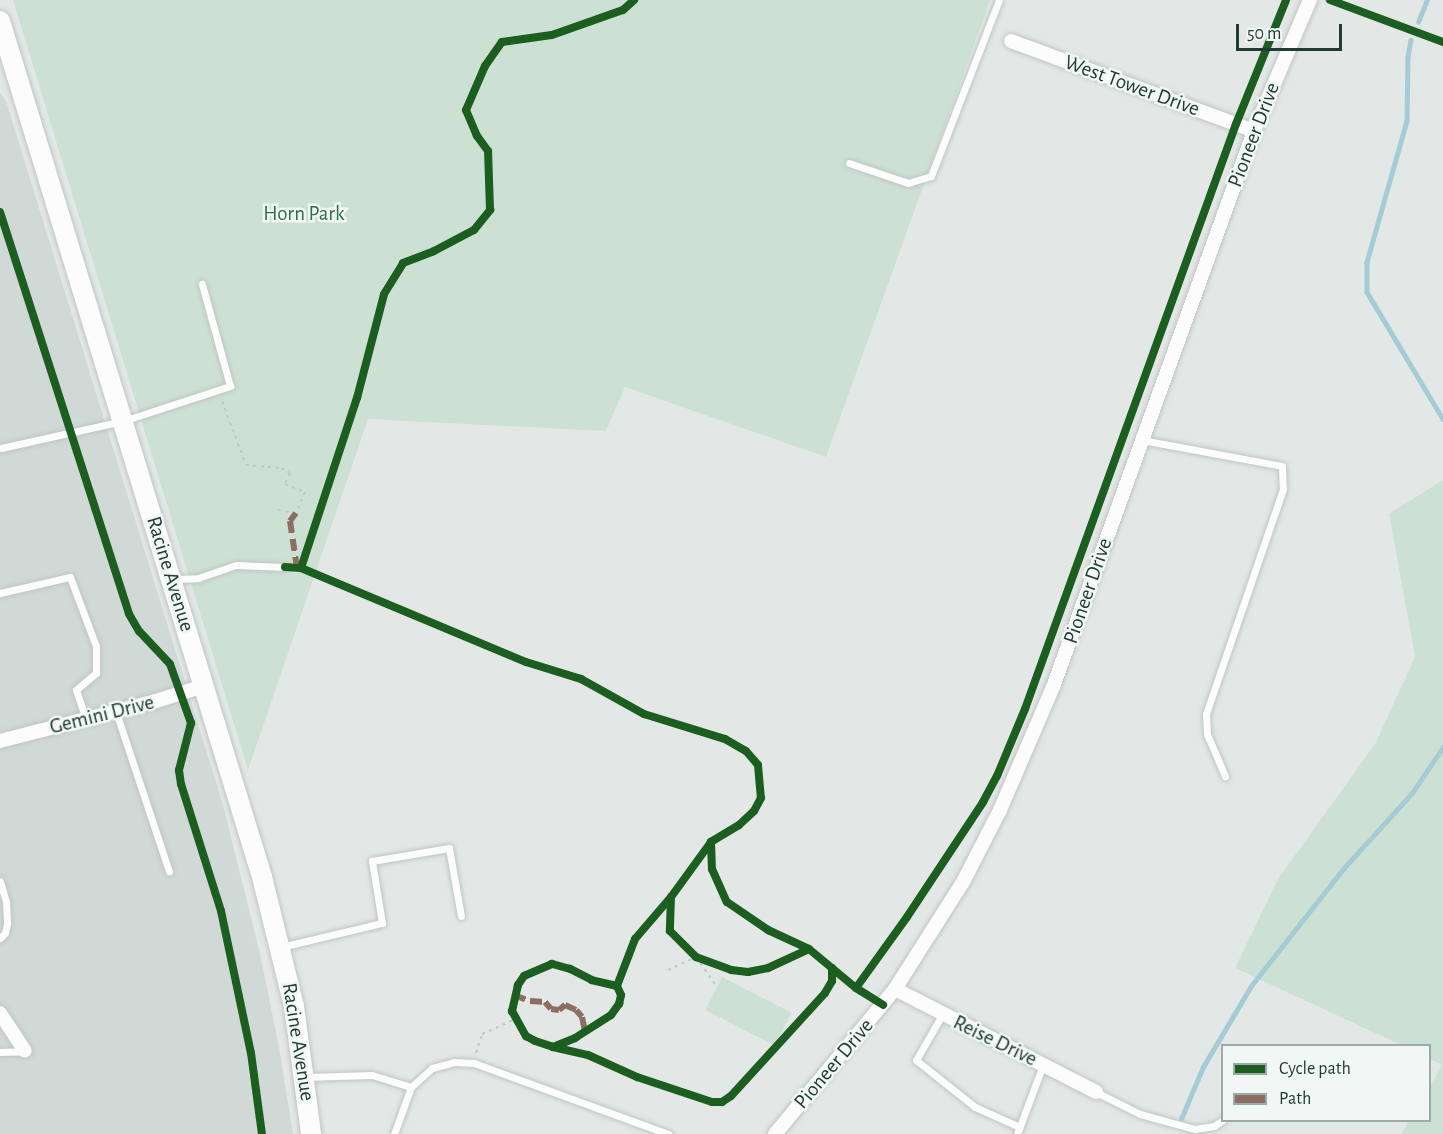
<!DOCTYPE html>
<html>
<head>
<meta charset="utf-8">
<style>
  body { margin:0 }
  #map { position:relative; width:1443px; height:1134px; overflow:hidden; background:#e3e8e6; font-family:"Alegreya Sans",sans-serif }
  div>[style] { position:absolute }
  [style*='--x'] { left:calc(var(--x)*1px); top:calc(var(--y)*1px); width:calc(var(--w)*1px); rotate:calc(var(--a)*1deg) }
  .built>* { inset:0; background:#d0d9d6 }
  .green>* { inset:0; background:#cce1d4; transform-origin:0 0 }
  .stream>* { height:4.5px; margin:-2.25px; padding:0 2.25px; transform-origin:2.25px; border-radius:2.25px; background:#a4ccd6 }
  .path>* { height:2px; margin-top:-1px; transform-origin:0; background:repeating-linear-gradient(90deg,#c0c8c5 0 3px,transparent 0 7.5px) }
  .roads { filter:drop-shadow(0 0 2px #c0c5c3) drop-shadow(0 0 2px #c0c5c3) }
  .service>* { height:7px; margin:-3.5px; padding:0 3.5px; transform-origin:3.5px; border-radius:3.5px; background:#fbfcfb }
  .minor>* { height:14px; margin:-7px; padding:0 7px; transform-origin:7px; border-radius:7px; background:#fbfcfb }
  .secondary>* { height:20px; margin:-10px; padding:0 10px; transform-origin:10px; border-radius:10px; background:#fbfcfb }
  .quiet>* { height:6px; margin-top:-3px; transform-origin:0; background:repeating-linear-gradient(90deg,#8d6e63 0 12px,transparent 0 18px) }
  .cycleway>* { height:8px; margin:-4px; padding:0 4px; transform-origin:4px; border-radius:4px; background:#1b5e20 }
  span { translate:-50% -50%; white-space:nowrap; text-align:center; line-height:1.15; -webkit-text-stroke:5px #f0f7f4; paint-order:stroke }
  .street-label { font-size:21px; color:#213a35 }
  .park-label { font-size:21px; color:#2d704b }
  .legend { position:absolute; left:1221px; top:1044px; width:210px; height:78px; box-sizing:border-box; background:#f0f7f4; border:2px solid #9daba8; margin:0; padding:8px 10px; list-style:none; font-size:18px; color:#213a35 }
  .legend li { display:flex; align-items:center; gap:12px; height:30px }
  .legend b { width:30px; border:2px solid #9daba8 }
  .scale { position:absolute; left:1236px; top:24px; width:106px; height:27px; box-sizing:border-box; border:3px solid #213a35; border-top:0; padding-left:8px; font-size:18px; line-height:21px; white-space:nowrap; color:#213a35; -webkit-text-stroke:4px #f0f7f4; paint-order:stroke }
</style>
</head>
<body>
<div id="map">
  <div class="built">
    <div style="clip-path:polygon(0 93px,6px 101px,223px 805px,260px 954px,279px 1047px,293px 1134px,0 1134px)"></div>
  </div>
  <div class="green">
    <div style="clip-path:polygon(13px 0,990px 0,826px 457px,625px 387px,606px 431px,368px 419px,248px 770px)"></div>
    <div style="clip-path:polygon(1443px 480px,1443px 1134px,1401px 1134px,1409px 1121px,1430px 1120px,1430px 1087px,1442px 1065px,1430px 1059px,1430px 1046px,1401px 1045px,1235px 968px,1278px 879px,1375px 744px,1415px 657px,1389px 514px)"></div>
    <div style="left:722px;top:977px;width:78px;height:37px;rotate:27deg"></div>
  </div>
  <div class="stream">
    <div style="--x:1418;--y:22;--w:24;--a:-68"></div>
    <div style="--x:1411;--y:40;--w:17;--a:100"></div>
    <div style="--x:1408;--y:57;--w:64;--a:90.9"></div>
    <div style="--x:1407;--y:121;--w:147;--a:105.8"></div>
    <div style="--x:1367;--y:262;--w:30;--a:90"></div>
    <div style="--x:1367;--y:292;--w:148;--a:59.1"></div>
    <div style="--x:1181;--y:1119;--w:56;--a:-67.1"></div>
    <div style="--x:1203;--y:1067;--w:94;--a:-59.3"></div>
    <div style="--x:1251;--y:986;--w:150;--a:-51.8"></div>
    <div style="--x:1344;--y:868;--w:101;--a:-47.8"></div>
    <div style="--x:1412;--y:793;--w:55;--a:-56"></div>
  </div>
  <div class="path">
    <div style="--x:222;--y:401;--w:68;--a:69.4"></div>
    <div style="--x:246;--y:465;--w:35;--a:5"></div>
    <div style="--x:281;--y:468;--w:10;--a:29"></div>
    <div style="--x:290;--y:473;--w:12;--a:114"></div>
    <div style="--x:285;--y:484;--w:22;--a:22"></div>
    <div style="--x:305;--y:492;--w:23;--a:113"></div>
    <div style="--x:296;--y:513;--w:20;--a:-171"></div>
    <div style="--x:668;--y:970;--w:31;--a:-25"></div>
    <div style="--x:696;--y:957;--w:37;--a:55"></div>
    <div style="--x:476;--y:1053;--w:20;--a:-72"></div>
    <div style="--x:482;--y:1034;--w:37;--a:-24"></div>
  </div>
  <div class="roads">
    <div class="service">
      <div style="--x:849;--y:163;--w:62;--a:18.7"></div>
      <div style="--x:908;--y:183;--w:24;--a:-17"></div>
      <div style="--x:931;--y:176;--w:189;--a:-68.9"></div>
      <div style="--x:1142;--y:440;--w:142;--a:10.5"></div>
      <div style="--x:1282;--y:466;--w:23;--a:88"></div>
      <div style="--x:1283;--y:489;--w:238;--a:108.9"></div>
      <div style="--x:1206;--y:714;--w:20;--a:87"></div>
      <div style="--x:1207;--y:734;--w:46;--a:66.8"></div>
      <div style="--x:1;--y:448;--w:125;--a:-12.5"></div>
      <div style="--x:123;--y:421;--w:113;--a:-18.1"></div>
      <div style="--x:230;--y:386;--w:106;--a:-105.4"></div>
      <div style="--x:174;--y:579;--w:24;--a:-2"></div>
      <div style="--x:198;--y:578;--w:40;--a:-18.9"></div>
      <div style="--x:236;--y:565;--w:49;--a:2.3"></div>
      <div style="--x:0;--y:593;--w:72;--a:-12.9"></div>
      <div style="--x:70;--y:577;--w:74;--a:69.4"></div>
      <div style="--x:96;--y:646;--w:27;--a:90"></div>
      <div style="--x:96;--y:673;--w:26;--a:140"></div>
      <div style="--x:76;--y:690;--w:31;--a:71"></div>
      <div style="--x:116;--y:712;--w:168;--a:71.6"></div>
      <div style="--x:0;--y:881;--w:22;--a:74"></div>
      <div style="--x:6;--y:902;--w:22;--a:87"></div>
      <div style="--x:7;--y:924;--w:9;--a:103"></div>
      <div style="--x:5;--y:933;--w:7;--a:135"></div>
      <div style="--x:281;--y:947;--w:104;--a:-13.4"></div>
      <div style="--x:382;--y:923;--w:63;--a:-99.2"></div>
      <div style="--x:372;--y:861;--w:78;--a:-9.6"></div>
      <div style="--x:449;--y:848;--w:69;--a:80"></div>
      <div style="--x:942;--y:1015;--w:52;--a:120"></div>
      <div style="--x:916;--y:1060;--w:75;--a:38.5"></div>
      <div style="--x:975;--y:1107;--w:49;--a:24"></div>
      <div style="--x:0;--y:1052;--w:24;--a:-2"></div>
      <div style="--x:305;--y:1077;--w:67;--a:-1.7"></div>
      <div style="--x:372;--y:1075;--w:41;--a:17.1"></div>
      <div style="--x:411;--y:1087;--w:28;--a:-42"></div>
      <div style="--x:432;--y:1068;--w:23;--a:-15"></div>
      <div style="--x:454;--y:1062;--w:20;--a:3"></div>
      <div style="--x:474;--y:1063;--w:207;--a:20.1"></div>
      <div style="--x:1096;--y:1092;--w:49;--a:26.6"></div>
      <div style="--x:1140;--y:1114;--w:57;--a:15.3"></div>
      <div style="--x:1195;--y:1129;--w:19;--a:-9"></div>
      <div style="--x:1214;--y:1126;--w:11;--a:-34"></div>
      <div style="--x:394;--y:1134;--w:50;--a:-70.1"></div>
      <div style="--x:1017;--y:1134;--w:74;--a:-69.4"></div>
    </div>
    <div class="minor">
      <div style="--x:1011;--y:41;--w:259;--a:20.3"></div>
      <div style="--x:0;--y:741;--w:161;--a:-14.4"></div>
      <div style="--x:156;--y:701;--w:50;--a:-17.4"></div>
      <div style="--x:895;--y:989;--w:226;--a:27.1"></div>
      <div style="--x:0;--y:1013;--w:45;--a:56.7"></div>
      <div style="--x:775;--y:1134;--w:188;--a:-50.4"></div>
      <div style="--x:895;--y:989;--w:127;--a:-57.6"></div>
      <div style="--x:963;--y:882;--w:81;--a:-62.8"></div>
      <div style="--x:1000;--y:810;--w:134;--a:-66.7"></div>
      <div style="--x:1053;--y:687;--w:591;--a:-70.12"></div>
      <div style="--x:1254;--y:131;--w:142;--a:-66.9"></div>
    </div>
    <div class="secondary">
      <div style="--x:0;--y:21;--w:895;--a:72.98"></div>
      <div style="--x:262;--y:877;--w:133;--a:76.1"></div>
      <div style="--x:294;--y:1006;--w:129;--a:82.4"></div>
    </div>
  </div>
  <div class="quiet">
    <div style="--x:296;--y:513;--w:10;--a:127"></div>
    <div style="--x:290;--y:521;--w:48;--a:81.5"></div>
    <div style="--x:514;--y:995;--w:17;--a:21"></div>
    <div style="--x:530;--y:1001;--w:15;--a:4"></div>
    <div style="--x:545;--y:1002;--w:9;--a:49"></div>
    <div style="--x:551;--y:1009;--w:8;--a:7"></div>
    <div style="--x:559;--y:1010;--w:8;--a:-40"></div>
    <div style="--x:565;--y:1005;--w:12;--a:24"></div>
    <div style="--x:576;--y:1010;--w:9;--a:49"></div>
    <div style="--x:582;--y:1017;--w:14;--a:78"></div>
  </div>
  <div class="cycleway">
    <div style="--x:1330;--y:0;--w:121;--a:20.4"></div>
    <div style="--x:0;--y:212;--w:422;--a:72.2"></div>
    <div style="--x:129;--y:614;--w:20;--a:60"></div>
    <div style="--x:139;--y:631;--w:45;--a:46.8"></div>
    <div style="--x:170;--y:664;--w:63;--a:70.4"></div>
    <div style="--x:191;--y:723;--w:49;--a:104.3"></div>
    <div style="--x:179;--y:770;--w:14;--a:82"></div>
    <div style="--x:181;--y:784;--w:133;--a:72.5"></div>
    <div style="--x:221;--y:911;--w:145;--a:78.1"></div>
    <div style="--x:251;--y:1053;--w:82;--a:82.3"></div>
    <div style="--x:285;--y:567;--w:16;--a:4"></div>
    <div style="--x:301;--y:568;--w:244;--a:22.7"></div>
    <div style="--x:526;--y:662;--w:58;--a:17.2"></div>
    <div style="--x:581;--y:679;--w:72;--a:29.1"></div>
    <div style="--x:644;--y:714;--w:85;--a:17.2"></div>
    <div style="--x:725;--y:739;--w:24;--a:30"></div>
    <div style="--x:746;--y:751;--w:18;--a:49"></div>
    <div style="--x:758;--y:765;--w:33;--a:85"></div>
    <div style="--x:761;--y:798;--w:15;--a:118"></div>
    <div style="--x:754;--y:811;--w:21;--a:137"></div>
    <div style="--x:739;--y:825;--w:33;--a:149"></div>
    <div style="--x:711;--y:842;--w:68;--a:126"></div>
    <div style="--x:671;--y:897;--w:55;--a:130.6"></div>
    <div style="--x:635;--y:939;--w:50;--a:111"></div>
    <div style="--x:301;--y:568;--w:179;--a:-71.8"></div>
    <div style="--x:357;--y:398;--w:107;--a:-75.4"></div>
    <div style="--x:384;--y:294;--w:36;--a:-58"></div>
    <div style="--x:403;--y:263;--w:33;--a:-21"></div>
    <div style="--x:434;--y:251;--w:45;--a:-27.7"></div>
    <div style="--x:474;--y:230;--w:26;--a:-51"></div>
    <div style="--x:490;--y:210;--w:59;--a:-91.9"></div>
    <div style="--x:488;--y:151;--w:19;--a:-126"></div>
    <div style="--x:477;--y:136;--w:28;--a:-113"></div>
    <div style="--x:466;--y:110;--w:48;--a:-66.6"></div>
    <div style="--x:485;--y:66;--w:29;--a:-55"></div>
    <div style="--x:502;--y:42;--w:50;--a:-8"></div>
    <div style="--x:552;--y:35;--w:75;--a:-19.4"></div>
    <div style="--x:623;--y:10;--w:15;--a:-42"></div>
    <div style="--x:711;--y:842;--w:27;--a:88"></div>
    <div style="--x:712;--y:869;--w:36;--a:66"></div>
    <div style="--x:727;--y:902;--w:50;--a:34.3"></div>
    <div style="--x:768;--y:930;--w:45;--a:24.9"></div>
    <div style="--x:809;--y:949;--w:61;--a:39.7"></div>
    <div style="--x:856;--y:988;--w:32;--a:32"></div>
    <div style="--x:671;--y:897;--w:34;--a:92"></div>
    <div style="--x:670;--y:931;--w:37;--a:45"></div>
    <div style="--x:696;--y:957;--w:37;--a:20"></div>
    <div style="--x:731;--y:970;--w:17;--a:7"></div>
    <div style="--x:748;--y:972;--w:20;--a:-11"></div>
    <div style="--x:768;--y:968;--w:45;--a:-24.9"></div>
    <div style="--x:856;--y:988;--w:87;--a:-54.3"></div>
    <div style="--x:907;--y:917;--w:138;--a:-56.5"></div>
    <div style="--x:983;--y:802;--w:30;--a:-62"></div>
    <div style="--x:997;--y:776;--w:73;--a:-67.3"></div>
    <div style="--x:1025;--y:709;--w:622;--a:-70.17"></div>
    <div style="--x:1236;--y:124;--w:134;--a:-68"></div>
    <div style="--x:553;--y:1047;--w:24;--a:-22"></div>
    <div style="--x:575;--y:1038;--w:43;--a:-32.6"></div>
    <div style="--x:611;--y:1015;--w:14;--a:-54"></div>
    <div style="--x:619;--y:1004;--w:9;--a:-77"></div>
    <div style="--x:621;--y:995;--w:10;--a:-114"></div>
    <div style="--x:617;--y:986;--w:26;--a:-167"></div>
    <div style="--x:592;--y:980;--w:25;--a:-153"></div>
    <div style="--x:570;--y:969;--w:19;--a:-164"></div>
    <div style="--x:552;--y:964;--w:30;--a:157"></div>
    <div style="--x:524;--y:976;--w:11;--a:124"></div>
    <div style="--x:518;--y:985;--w:27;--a:103"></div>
    <div style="--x:512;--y:1011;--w:29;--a:61"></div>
    <div style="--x:526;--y:1036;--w:10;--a:29"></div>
    <div style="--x:535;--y:1041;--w:19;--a:18"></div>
    <div style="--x:553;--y:1047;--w:36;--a:13"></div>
    <div style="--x:588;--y:1055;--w:54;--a:24.2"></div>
    <div style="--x:637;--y:1077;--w:79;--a:18.4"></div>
    <div style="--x:712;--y:1102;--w:10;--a:0"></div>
    <div style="--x:722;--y:1102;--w:11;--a:-34"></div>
    <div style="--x:731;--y:1096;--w:139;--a:-47.6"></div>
    <div style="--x:825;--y:993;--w:14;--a:-60"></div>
    <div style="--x:832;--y:981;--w:13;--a:-90"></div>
  </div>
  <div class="street-label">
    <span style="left:1132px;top:86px;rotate:20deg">West Tower Drive</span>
    <span style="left:1254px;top:135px;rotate:-69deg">Pioneer Drive</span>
    <span style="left:170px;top:574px;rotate:73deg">Racine Avenue</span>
    <span style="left:1088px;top:591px;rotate:-71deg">Pioneer Drive</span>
    <span style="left:102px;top:715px;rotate:-14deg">Gemini Drive</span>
    <span style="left:995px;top:1041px;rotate:26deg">Reise Drive</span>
    <span style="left:298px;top:1042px;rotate:81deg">Racine Avenue</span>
    <span style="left:834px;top:1064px;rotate:-50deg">Pioneer Drive</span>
  </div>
  <div class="park-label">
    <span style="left:304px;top:214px">Horn Park</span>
  </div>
  <ul class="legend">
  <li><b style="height:8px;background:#1b5e20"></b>Cycle path</li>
  <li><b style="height:8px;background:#8d6e63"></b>Path</li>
  </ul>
  <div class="scale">50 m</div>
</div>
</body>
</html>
